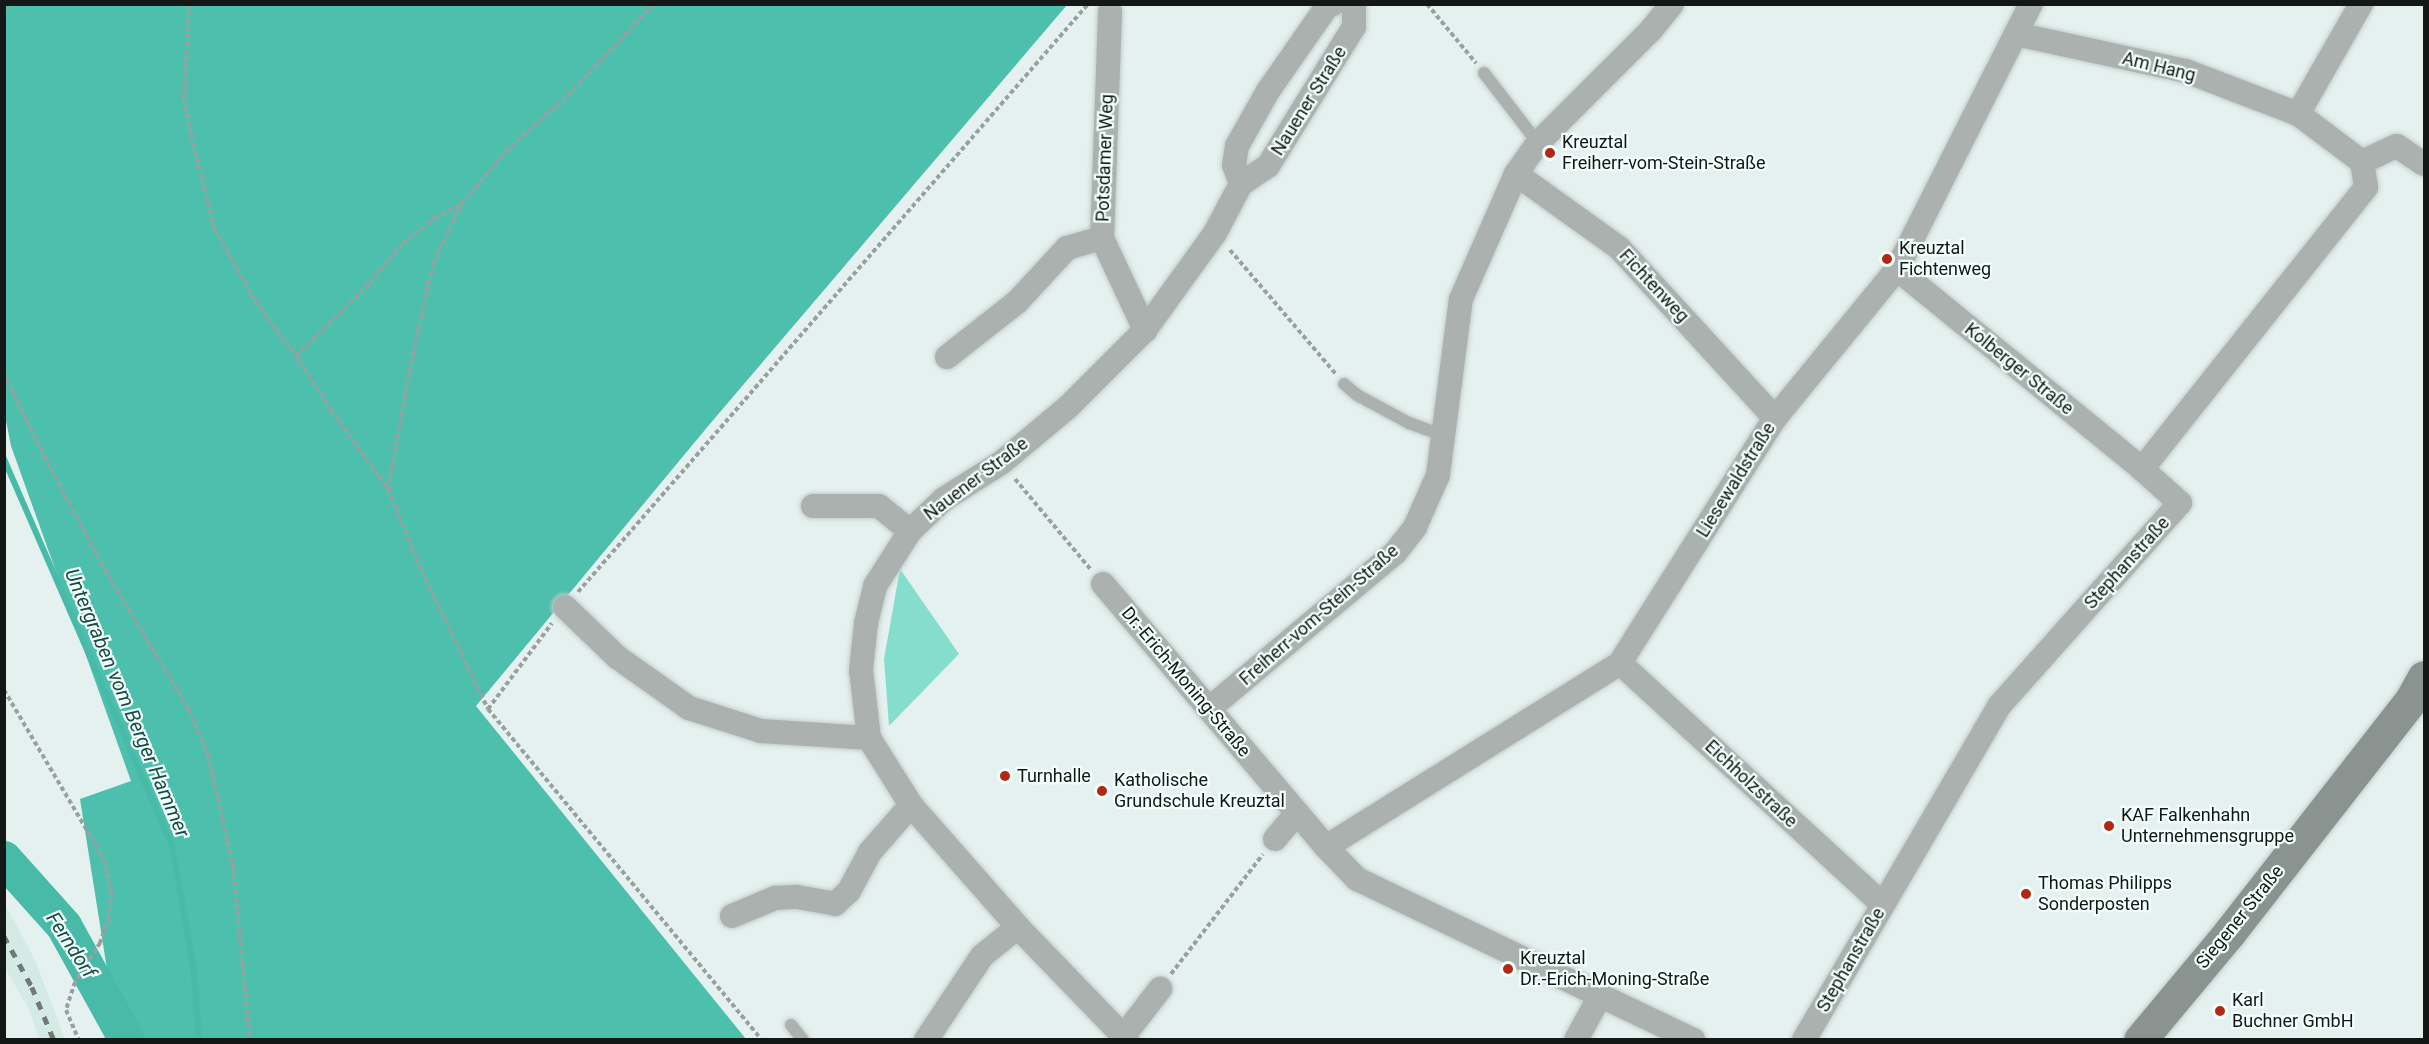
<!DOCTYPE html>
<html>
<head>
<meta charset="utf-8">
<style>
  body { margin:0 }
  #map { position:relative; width:2429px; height:1044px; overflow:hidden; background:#e5f1ef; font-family:Roboto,sans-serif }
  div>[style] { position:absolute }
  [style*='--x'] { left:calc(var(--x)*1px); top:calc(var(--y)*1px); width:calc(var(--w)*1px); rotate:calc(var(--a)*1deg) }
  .built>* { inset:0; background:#d4eae5 }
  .green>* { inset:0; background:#85decd }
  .forest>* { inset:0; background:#4cbfad }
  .stream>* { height:6px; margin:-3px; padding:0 3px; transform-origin:3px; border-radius:3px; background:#47baa8 }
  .river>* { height:36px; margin:-18px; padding:0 18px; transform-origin:18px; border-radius:18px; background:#47baa8 }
  .path>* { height:4px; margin-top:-2px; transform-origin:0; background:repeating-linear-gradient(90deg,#98a19f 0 4.5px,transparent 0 7.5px) }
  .roads { filter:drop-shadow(0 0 2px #c3cecc) drop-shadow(0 0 2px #c3cecc) }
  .lane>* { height:12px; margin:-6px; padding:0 6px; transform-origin:6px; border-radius:6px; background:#abb1af }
  .street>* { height:24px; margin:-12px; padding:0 12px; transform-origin:12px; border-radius:12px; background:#abb1af }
  .secondary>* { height:33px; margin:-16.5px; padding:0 16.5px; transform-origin:16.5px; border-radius:16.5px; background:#8b9391 }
  .rail>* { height:4.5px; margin-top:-2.25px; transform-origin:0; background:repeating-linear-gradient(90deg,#717977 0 8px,transparent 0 16px) }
  .dots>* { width:16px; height:16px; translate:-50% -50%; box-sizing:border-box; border:3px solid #f2fffc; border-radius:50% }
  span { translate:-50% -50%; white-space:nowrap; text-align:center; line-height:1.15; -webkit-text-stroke:4.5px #f2fffc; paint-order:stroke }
  .street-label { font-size:18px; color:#131716 }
  .poi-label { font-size:18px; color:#131716 }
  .left { translate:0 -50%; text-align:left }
  .water-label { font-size:20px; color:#194b43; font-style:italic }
  .frame { position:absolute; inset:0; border:6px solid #131716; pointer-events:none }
</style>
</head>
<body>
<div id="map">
  <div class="built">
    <div style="clip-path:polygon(4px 902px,35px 960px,65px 1039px,39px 1039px,29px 1009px,5px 968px)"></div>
  </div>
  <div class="green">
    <div style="clip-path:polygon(900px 569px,959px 654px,889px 726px,884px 659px)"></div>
  </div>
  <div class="forest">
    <div style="clip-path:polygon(4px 5px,1067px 5px,709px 425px,476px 706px,746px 1039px,121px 1039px,110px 988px,80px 799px,131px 781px,11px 446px,5px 416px)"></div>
  </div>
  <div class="stream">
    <div style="--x:4;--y:459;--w:421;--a:66.5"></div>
    <div style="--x:172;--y:845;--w:130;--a:80.2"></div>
    <div style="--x:194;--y:973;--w:67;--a:85.7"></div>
  </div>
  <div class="river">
    <div style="--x:4;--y:859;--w:90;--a:48.2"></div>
    <div style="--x:64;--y:926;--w:130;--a:61.1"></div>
  </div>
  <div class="path">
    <div style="--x:189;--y:4;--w:95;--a:93"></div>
    <div style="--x:184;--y:99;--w:46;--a:78.7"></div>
    <div style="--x:193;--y:144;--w:89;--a:75.7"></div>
    <div style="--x:215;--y:230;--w:81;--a:60.6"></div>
    <div style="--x:255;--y:301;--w:69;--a:53.3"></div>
    <div style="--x:296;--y:356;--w:64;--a:57.1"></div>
    <div style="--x:331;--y:410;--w:97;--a:54.2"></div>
    <div style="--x:388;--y:489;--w:90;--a:67.7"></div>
    <div style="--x:422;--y:572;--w:152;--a:64.3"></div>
    <div style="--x:488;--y:709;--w:430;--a:50.4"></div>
    <div style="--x:1427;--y:4;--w:77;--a:50.3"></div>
    <div style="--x:1230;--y:250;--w:163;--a:49.5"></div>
    <div style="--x:296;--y:356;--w:104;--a:-44.6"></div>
    <div style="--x:370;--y:283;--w:52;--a:-50.5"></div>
    <div style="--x:403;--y:243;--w:41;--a:-38"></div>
    <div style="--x:435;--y:218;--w:28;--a:-27"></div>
    <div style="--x:4;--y:374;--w:91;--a:64"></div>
    <div style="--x:44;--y:456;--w:129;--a:61.8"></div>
    <div style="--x:105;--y:570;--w:163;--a:59"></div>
    <div style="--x:189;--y:710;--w:48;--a:66.6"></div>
    <div style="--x:208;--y:754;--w:116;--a:77.5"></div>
    <div style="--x:233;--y:867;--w:174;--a:84.4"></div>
    <div style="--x:1015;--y:479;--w:119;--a:50.1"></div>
    <div style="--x:388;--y:489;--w:127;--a:-79.6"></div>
    <div style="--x:411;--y:364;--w:102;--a:-77.6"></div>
    <div style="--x:433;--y:264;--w:65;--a:-64.6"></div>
    <div style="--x:461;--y:205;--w:70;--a:-50.2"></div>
    <div style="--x:506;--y:151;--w:84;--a:-42.1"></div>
    <div style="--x:568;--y:95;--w:125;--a:-46.6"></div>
    <div style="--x:578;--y:592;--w:778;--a:-49.06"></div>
    <div style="--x:4;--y:690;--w:196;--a:59.4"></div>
    <div style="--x:104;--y:859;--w:34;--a:78"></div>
    <div style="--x:111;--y:892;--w:26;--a:94"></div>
    <div style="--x:109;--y:918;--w:27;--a:110"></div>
    <div style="--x:100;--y:943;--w:46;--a:122.7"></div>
    <div style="--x:75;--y:982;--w:29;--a:108"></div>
    <div style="--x:66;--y:1010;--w:33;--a:67"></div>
    <div style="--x:488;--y:709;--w:107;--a:-53.3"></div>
    <div style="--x:1171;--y:974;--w:151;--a:-52.5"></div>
  </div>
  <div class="roads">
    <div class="lane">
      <div style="--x:1484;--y:73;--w:88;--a:52.4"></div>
      <div style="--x:1344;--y:384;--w:17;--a:40"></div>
      <div style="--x:1357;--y:395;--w:59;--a:28.3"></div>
      <div style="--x:1409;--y:423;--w:37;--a:20"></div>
      <div style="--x:791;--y:1025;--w:19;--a:51"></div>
    </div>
    <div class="street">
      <div style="--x:1110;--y:12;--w:226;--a:92"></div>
      <div style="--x:1102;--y:238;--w:102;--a:64.9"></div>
      <div style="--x:2016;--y:34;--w:174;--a:12.3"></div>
      <div style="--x:2186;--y:71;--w:120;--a:21"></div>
      <div style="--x:2362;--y:162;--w:38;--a:-25"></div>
      <div style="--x:2397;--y:146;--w:32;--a:34"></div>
      <div style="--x:1516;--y:174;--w:127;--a:35.7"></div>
      <div style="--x:1619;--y:248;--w:231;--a:47.5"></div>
      <div style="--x:1241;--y:184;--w:20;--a:-110"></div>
      <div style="--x:1234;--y:165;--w:19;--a:-81"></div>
      <div style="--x:1237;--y:146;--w:63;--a:-60.6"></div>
      <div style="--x:1268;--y:91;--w:105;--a:-55.1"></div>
      <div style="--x:1328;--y:5;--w:5;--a:-11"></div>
      <div style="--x:1897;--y:269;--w:316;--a:39.2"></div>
      <div style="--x:947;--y:357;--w:89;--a:-38.2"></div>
      <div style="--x:1017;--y:302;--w:74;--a:-47.2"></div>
      <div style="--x:1067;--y:248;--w:36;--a:-16"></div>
      <div style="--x:813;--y:506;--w:66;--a:0"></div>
      <div style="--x:879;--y:506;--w:40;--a:39"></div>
      <div style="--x:1103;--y:584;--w:345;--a:49.7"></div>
      <div style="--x:1326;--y:847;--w:45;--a:45.9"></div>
      <div style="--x:1357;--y:879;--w:373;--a:25.6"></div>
      <div style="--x:565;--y:607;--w:72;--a:43.9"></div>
      <div style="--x:617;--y:657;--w:88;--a:35.3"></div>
      <div style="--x:689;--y:708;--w:76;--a:17.7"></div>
      <div style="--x:761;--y:731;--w:108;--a:3.7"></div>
      <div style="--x:1620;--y:663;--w:357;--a:42.6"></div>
      <div style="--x:1210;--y:708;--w:241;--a:-40"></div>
      <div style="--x:1395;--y:553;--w:33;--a:-52"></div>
      <div style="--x:1415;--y:527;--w:57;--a:-66.1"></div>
      <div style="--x:1438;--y:475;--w:177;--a:-82.6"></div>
      <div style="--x:1461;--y:299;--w:137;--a:-66.3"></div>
      <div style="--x:1516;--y:174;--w:38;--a:-55"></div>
      <div style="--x:1538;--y:143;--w:160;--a:-45"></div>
      <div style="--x:1651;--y:30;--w:33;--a:-51"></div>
      <div style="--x:1275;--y:839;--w:34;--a:-50"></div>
      <div style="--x:1326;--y:847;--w:347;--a:-32"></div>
      <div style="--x:1620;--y:663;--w:290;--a:-57.7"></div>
      <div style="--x:1775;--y:418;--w:193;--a:-50.7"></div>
      <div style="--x:1897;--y:269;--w:297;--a:-63.2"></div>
      <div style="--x:732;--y:916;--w:47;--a:-22.7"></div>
      <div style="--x:775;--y:898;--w:22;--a:-3"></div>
      <div style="--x:797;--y:897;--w:39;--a:10"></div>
      <div style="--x:835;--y:904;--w:19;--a:-43"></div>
      <div style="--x:849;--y:891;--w:44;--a:-61.7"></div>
      <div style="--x:870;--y:852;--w:62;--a:-48.9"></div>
      <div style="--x:1123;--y:1037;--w:61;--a:-52.4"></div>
      <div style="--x:926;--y:1040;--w:101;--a:-56.3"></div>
      <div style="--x:982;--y:956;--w:46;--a:-38.9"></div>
      <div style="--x:1127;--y:1040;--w:157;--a:-134"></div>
      <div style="--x:1018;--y:927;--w:162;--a:-131.3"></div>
      <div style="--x:911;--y:805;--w:79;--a:-122.1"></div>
      <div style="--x:869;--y:738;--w:68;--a:-96.7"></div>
      <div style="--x:861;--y:670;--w:47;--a:-83.9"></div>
      <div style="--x:866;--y:623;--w:38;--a:-76"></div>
      <div style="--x:875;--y:586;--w:65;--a:-57.5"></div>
      <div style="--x:910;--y:531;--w:47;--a:-43.3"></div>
      <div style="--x:944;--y:499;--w:67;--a:-32.3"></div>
      <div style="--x:1001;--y:463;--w:87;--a:-39.9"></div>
      <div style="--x:1068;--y:407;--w:109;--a:-45"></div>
      <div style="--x:1145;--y:330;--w:120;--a:-54.2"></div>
      <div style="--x:1215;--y:233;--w:55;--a:-62"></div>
      <div style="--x:1241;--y:184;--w:32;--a:-34"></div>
      <div style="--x:1268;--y:166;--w:163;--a:-58.3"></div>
      <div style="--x:1354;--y:27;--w:23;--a:-90"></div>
      <div style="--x:1576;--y:1040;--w:50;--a:-61.4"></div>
      <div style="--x:1804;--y:1040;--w:387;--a:-59.7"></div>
      <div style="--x:1999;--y:706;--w:272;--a:-48.3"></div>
      <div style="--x:2180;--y:503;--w:51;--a:-138.2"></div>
      <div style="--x:2142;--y:469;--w:360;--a:-51.5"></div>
      <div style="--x:2366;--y:187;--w:25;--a:-99"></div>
      <div style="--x:2362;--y:162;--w:80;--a:-143.1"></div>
      <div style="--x:2298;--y:114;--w:127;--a:-60.2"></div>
    </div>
    <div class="secondary">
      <div style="--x:2140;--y:1040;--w:139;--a:-50.2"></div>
      <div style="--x:2229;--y:933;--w:296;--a:-52"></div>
      <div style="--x:2411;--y:700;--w:26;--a:-61"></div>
    </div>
  </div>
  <div class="rail">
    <div style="--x:4;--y:936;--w:58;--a:61.2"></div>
    <div style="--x:32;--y:987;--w:57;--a:67.5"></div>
  </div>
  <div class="dots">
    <div style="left:1550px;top:153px;background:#b42714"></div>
    <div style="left:1887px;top:259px;background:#b42714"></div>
    <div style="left:1005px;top:776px;background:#b42714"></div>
    <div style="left:1102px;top:791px;background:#b42714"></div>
    <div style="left:2109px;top:826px;background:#b42714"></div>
    <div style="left:2026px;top:894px;background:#b42714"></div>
    <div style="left:1508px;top:969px;background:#b42714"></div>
    <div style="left:2220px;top:1011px;background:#b42714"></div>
  </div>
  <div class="street-label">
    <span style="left:2159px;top:67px;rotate:14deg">Am Hang</span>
    <span style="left:1309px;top:101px;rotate:-58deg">Nauener Straße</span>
    <span style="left:1105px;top:158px;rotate:-88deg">Potsdamer Weg</span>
    <span style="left:1654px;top:286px;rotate:47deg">Fichtenweg</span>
    <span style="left:2019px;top:369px;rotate:39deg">Kolberger Straße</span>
    <span style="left:976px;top:479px;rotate:-37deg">Nauener Straße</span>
    <span style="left:1736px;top:480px;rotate:-58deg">Liesewaldstraße</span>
    <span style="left:2127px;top:563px;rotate:-48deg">Stephanstraße</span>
    <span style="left:1319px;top:615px;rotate:-41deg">Freiherr-vom-Stein-Straße</span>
    <span style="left:1186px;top:682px;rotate:50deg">Dr.-Erich-Moning-Straße</span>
    <span style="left:1751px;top:784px;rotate:43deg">Eichholzstraße</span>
    <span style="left:2240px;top:917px;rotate:-51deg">Siegener Straße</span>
    <span style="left:1851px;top:960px;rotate:-60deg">Stephanstraße</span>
  </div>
  <div class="poi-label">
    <span class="left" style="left:1562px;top:153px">Kreuztal<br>Freiherr-vom-Stein-Straße</span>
    <span class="left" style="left:1899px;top:259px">Kreuztal<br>Fichtenweg</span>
    <span class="left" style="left:1017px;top:776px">Turnhalle</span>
    <span class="left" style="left:1114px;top:791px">Katholische<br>Grundschule Kreuztal</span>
    <span class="left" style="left:2121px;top:826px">KAF Falkenhahn<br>Unternehmensgruppe</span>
    <span class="left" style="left:2038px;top:894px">Thomas Philipps<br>Sonderposten</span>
    <span class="left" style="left:1520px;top:969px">Kreuztal<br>Dr.-Erich-Moning-Straße</span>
    <span class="left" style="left:2232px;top:1011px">Karl<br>Buchner GmbH</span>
  </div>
  <div class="water-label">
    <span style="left:127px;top:703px;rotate:67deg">Untergraben vom Berger Hammer</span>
    <span style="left:71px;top:945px;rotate:57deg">Ferndorf</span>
  </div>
  <div class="frame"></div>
</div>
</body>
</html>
